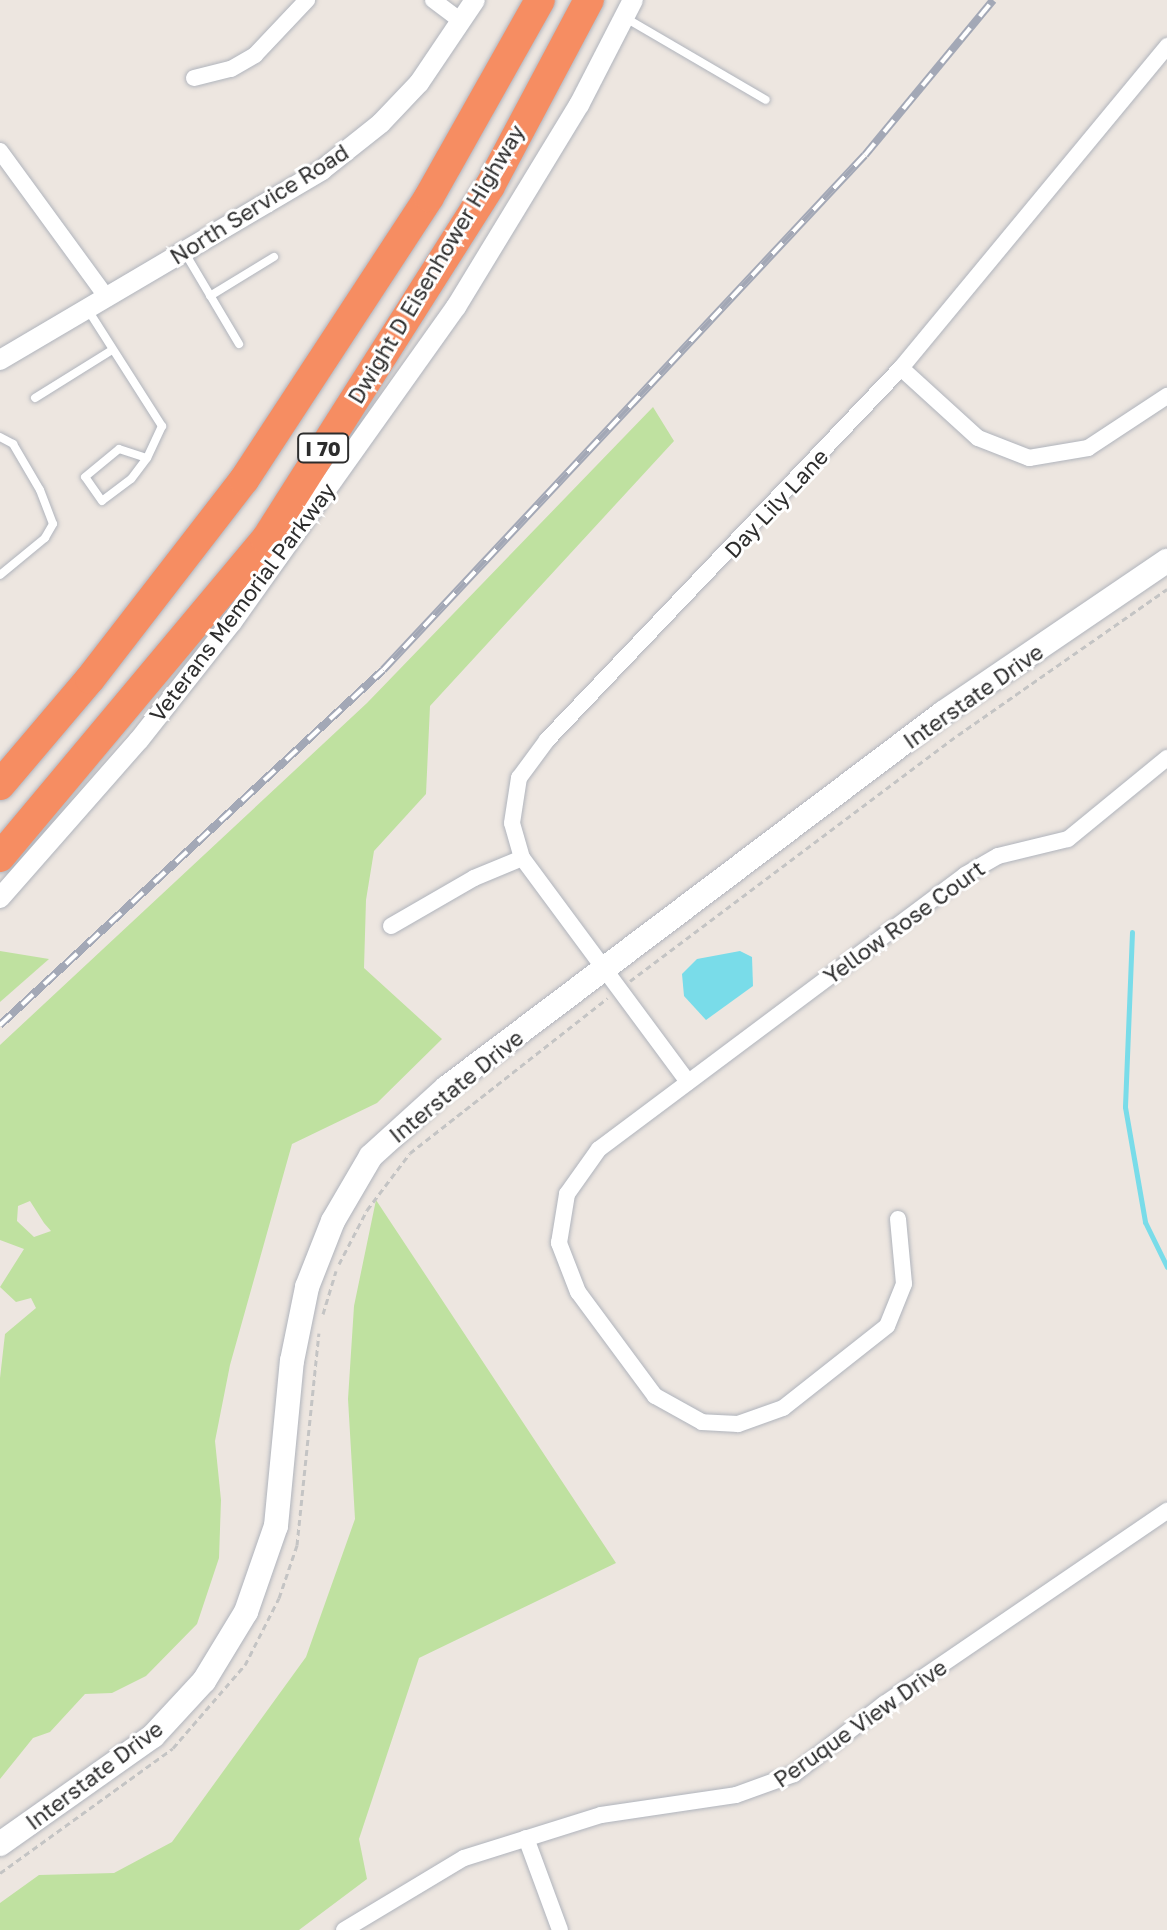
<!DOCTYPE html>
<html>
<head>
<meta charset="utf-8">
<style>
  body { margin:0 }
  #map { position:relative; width:1167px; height:1930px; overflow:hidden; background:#ede6e0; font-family:"Golos Text",sans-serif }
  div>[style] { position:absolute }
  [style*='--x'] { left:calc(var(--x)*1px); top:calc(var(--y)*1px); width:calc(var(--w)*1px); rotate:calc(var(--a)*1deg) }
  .green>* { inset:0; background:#bfe1a0 }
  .water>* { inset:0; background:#79dce9 }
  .stream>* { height:5px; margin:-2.5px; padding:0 2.5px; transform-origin:2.5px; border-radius:2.5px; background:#79dce9 }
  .path>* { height:3px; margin-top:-1.5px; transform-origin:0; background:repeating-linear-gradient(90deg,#c4c4c4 0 6px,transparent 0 10px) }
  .roads { filter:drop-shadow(0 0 2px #b0b4bc) drop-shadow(0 0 2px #b0b4bc) }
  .service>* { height:8px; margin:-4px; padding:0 4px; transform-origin:4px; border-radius:4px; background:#fff }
  .minor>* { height:16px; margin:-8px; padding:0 8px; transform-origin:8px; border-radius:8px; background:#fff }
  .tertiary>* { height:20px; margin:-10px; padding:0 10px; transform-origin:10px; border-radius:10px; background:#fff }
  .secondary>* { height:24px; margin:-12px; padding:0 12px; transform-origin:12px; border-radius:12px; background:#fff }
  .motorway>* { height:30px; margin:-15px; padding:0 15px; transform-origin:15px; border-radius:15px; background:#f68d62 }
  .rail>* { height:8px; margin-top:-4px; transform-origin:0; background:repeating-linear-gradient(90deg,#fff 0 15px,#a3a8b6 0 30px); box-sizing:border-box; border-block:2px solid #a3a8b6 }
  span { translate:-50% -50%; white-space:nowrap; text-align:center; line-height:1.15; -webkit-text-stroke:6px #fff; paint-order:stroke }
  .shield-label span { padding:2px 6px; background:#fff; border:2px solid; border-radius:6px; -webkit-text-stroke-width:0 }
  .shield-label { font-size:20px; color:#2d2d2d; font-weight:700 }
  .street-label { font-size:22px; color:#2d2d2d }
</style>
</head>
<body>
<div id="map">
  <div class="green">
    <div style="clip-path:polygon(evenodd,653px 407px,674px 441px,430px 706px,426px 794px,374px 851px,366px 900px,364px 968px,442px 1039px,377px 1103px,292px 1144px,230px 1365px,215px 1441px,221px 1500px,219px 1558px,197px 1624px,146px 1676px,112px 1693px,85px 1694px,50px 1732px,33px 1738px,0 1779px,0 1378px,5px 1334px,36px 1308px,31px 1298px,16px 1302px,0 1287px,24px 1249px,0 1240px,0 1045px,367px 703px,653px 407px,30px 1201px,44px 1223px,51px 1231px,34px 1237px,17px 1221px,18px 1206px,30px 1201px)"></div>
    <div style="clip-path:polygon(0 951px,49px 959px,0 1002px)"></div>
    <div style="clip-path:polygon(376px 1200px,616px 1563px,419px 1658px,359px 1839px,367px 1879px,299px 1930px,0 1930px,0 1903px,39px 1875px,114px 1873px,172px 1842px,306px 1657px,355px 1519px,348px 1399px,354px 1306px)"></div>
  </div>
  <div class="water">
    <div style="clip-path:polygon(740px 951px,752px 957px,753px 986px,706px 1020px,684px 996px,682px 974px,697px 959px)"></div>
  </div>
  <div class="stream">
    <div style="--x:1132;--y:932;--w:175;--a:92.3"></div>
    <div style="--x:1125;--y:1107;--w:117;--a:80.1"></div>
    <div style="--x:1145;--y:1222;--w:50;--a:63.9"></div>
  </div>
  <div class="path">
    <div style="--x:630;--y:981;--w:410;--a:-36.9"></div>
    <div style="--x:958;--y:735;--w:255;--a:-34.9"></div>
    <div style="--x:339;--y:1264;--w:61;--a:-62.6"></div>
    <div style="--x:367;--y:1210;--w:71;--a:-53"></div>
    <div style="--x:410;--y:1153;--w:251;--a:-38.1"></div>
    <div style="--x:323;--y:1314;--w:45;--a:-73.2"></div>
    <div style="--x:0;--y:1873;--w:213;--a:-35.8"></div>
    <div style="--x:173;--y:1748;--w:110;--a:-49.1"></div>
    <div style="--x:245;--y:1665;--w:75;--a:-63.1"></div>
    <div style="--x:279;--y:1598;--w:56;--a:-71.2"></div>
    <div style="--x:297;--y:1545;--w:213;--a:-84.1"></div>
  </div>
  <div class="roads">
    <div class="service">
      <div style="--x:624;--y:17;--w:164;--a:30.3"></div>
      <div style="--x:185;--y:253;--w:106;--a:59.3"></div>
      <div style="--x:210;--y:296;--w:75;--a:-31.4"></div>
      <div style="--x:88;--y:310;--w:138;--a:57.5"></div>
      <div style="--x:162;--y:426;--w:35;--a:115"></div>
      <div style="--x:147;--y:458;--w:26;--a:127"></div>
      <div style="--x:131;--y:479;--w:36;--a:143"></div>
      <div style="--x:102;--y:501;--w:29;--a:-125"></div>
      <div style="--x:85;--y:477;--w:44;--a:-39.5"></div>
      <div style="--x:119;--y:449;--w:29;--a:18"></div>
      <div style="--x:35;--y:398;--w:91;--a:-31.9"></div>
      <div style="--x:0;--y:437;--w:15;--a:28"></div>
      <div style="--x:13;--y:444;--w:53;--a:59.6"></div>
      <div style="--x:40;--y:490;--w:36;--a:69"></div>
      <div style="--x:53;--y:524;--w:16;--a:120"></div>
      <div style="--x:45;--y:538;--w:58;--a:140.6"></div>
    </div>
    <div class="minor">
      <div style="--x:433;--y:0;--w:36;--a:37"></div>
      <div style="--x:194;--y:78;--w:38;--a:-14"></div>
      <div style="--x:231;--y:69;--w:28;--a:-30"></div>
      <div style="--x:255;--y:55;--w:76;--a:-46.6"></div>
      <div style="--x:0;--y:151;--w:182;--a:53.9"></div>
      <div style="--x:901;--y:368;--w:104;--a:42.3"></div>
      <div style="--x:978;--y:438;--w:55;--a:21.4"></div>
      <div style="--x:1029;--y:458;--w:60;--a:-9.6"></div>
      <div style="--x:1088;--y:448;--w:95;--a:-33.4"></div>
      <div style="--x:391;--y:926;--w:96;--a:-30"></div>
      <div style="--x:474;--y:878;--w:52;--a:-22.6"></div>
      <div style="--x:688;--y:1082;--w:279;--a:-126.5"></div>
      <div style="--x:522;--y:858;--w:36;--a:-106"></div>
      <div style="--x:512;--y:823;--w:46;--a:-81.2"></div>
      <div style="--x:519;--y:778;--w:47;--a:-53.6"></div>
      <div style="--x:547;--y:740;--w:514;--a:-46.42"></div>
      <div style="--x:901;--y:368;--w:418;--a:-50.4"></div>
      <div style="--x:898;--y:1219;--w:65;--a:84.7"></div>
      <div style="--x:904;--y:1284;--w:45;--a:112"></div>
      <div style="--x:887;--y:1326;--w:132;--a:141.7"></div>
      <div style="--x:783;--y:1408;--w:48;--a:160.4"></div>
      <div style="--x:738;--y:1424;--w:36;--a:-177"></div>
      <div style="--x:702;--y:1422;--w:54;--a:-151"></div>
      <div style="--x:655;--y:1396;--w:129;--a:-126.5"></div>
      <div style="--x:578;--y:1292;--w:53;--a:-111.2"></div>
      <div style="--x:559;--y:1243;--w:50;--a:-80.7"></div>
      <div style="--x:567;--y:1194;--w:55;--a:-54.6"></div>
      <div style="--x:599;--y:1149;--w:457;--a:-36.8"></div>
      <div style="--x:965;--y:875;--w:38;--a:-30"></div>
      <div style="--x:998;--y:856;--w:72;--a:-13.7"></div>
      <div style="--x:1068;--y:839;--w:128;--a:-39.3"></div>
      <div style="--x:526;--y:1838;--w:98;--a:69.7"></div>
      <div style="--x:344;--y:1930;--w:140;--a:-31"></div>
      <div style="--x:464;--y:1858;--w:144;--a:-17.4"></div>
      <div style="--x:601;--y:1815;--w:136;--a:-8.4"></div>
      <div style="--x:736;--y:1795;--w:62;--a:-19.9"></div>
      <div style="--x:794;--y:1774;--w:114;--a:-37.9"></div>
      <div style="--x:884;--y:1704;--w:343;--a:-34.3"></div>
    </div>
    <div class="tertiary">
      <div style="--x:0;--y:360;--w:374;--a:-30.5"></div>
      <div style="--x:322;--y:170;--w:75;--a:-38.5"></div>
      <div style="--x:381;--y:123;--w:55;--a:-46.5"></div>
      <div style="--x:419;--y:83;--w:100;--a:-56"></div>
      <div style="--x:0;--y:898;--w:210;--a:-48.7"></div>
      <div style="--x:139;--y:740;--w:150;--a:-51.8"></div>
      <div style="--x:232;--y:622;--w:387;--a:-54.6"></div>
      <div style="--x:456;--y:307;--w:237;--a:-58.7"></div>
      <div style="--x:579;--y:105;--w:118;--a:-62.8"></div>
    </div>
    <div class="secondary">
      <div style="--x:0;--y:1844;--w:187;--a:-35.2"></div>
      <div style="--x:153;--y:1736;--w:75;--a:-47.2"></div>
      <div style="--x:204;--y:1681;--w:81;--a:-58.7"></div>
      <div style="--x:246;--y:1612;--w:91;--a:-70.8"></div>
      <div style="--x:276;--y:1526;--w:166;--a:-84.5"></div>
      <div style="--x:292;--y:1361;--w:76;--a:-78.5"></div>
      <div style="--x:307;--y:1287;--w:71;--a:-68.5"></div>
      <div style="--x:333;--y:1221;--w:75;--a:-59.7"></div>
      <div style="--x:371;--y:1156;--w:101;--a:-42.2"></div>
      <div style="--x:446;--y:1088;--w:623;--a:-37.04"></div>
      <div style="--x:943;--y:713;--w:271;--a:-34.2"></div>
    </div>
    <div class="motorway">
      <div style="--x:0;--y:785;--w:139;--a:-49.7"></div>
      <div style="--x:90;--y:679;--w:252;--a:-52.3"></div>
      <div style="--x:244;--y:480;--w:338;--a:-56.8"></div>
      <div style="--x:429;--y:197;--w:226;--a:-60.6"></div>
      <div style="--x:0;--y:857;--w:415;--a:-50.1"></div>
      <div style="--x:266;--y:539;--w:418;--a:-57.6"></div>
      <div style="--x:490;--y:186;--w:211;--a:-62"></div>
    </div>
  </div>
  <div class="rail">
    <div style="--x:0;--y:1025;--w:522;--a:-42.83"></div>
    <div style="--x:383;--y:670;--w:705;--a:-46.9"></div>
    <div style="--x:865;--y:155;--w:201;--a:-50.4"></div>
  </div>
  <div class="shield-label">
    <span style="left:323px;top:448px">I 70</span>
  </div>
  <div class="street-label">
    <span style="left:259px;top:204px;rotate:-32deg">North Service Road</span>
    <span style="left:436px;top:264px;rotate:-59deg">Dwight D Eisenhower Highway</span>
    <span style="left:776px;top:503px;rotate:-47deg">Day Lily Lane</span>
    <span style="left:242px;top:602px;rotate:-53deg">Veterans Memorial Parkway</span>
    <span style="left:973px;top:696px;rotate:-35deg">Interstate Drive</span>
    <span style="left:904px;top:922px;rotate:-36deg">Yellow Rose Court</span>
    <span style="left:456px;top:1086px;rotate:-39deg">Interstate Drive</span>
    <span style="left:860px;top:1723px;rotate:-35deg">Peruque View Drive</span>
    <span style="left:94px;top:1775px;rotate:-37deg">Interstate Drive</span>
  </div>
</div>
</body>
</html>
